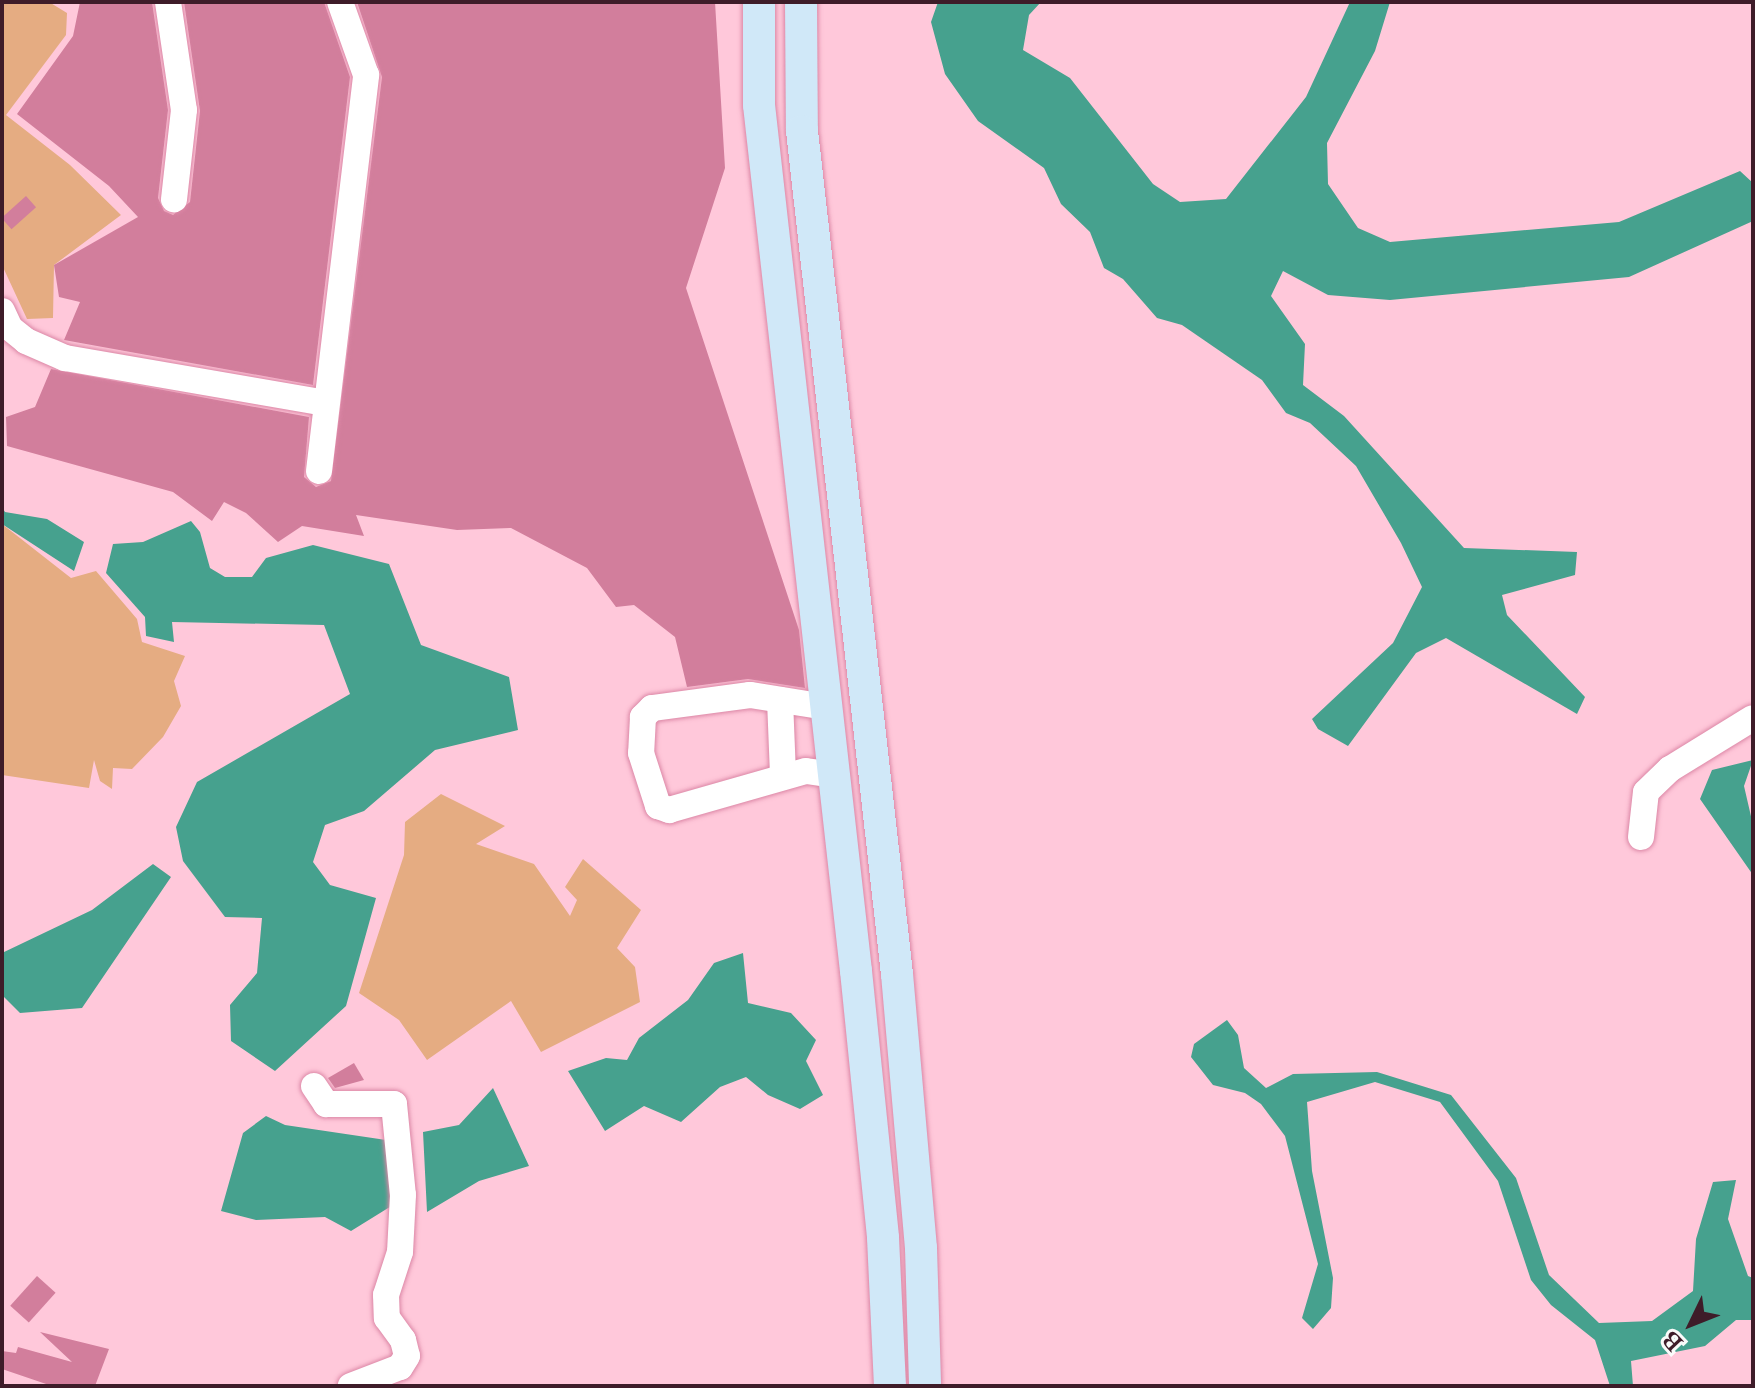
<!DOCTYPE html>
<html>
<head>
<meta charset="utf-8">
<style>
  body { margin:0 }
  #map { position:relative; width:1755px; height:1388px; overflow:hidden; background:#ffc8da; font-family:"Libre Baskerville",serif }
  div>[style] { position:absolute }
  [style*='--x'] { left:calc(var(--x)*1px); top:calc(var(--y)*1px); width:calc(var(--w)*1px); rotate:calc(var(--a)*1deg) }
  .green>* { inset:0; background:#e5ac82 }
  .water>* { inset:0; background:#46a18e }
  .building>* { inset:0; background:#d27e9c; transform-origin:0 0 }
  .roads { filter:drop-shadow(0 0 2px #dc87a6) drop-shadow(0 0 2px #dc87a6) }
  .minor>* { height:26px; margin:-13px; padding:0 13px; transform-origin:13px; border-radius:13px; background:#fff }
  .major>* { height:32px; margin:-16px; padding:0 16px; transform-origin:16px; border-radius:16px; background:#d0e8f8 }
  span { translate:-50% -50%; white-space:nowrap; text-align:center; line-height:1.15; -webkit-text-stroke:7px #fafbfa; paint-order:stroke }
  .frame { position:absolute; inset:0; border:4px solid #3e1c29; pointer-events:none }
  .north { position:absolute; left:1651px; top:1284px; width:80px; height:80px; -webkit-text-stroke:6px #fafbfa; paint-order:stroke; rotate:227deg; font-size:22px; font-weight:700; line-height:32px; text-align:center; color:#3e1c29 }
  .north::after { content:''; display:block; margin:auto; width:28px; height:36px; background:#3e1c29; clip-path:polygon(50% 0,100% 100%,50% 72%,0 100%) }
</style>
</head>
<body>
<div id="map">
  <div class="green">
    <div style="clip-path:polygon(2px 2px,49px 2px,67px 13px,66px 35px,6px 115px,70px 165px,121px 215px,54px 265px,53px 318px,27px 319px,2px 265px)"></div>
    <div style="clip-path:polygon(2px 524px,71px 578px,96px 571px,137px 619px,142px 642px,185px 656px,174px 681px,181px 706px,163px 737px,132px 769px,113px 768px,112px 789px,100px 781px,94px 760px,89px 788px,2px 775px)"></div>
    <div style="clip-path:polygon(441px 794px,505px 826px,476px 844px,534px 864px,570px 916px,577px 900px,565px 887px,583px 859px,641px 910px,617px 948px,635px 967px,640px 1002px,541px 1052px,511px 1001px,427px 1060px,399px 1020px,359px 993px,404px 855px,405px 822px)"></div>
  </div>
  <div class="water">
    <div style="clip-path:polygon(938px 2px,1041px 2px,1029px 15px,1023px 50px,1070px 78px,1153px 184px,1180px 202px,1226px 199px,1306px 97px,1350px 2px,1390px 2px,1375px 51px,1327px 143px,1328px 184px,1358px 228px,1390px 242px,1619px 222px,1740px 171px,1753px 183px,1753px 221px,1629px 277px,1390px 300px,1328px 295px,1283px 271px,1271px 296px,1305px 344px,1303px 385px,1344px 416px,1464px 548px,1577px 552px,1575px 575px,1502px 595px,1507px 615px,1585px 697px,1577px 714px,1446px 638px,1416px 653px,1348px 746px,1318px 729px,1312px 719px,1393px 643px,1422px 587px,1401px 543px,1356px 466px,1310px 423px,1286px 413px,1262px 380px,1182px 325px,1157px 318px,1123px 279px,1104px 268px,1090px 232px,1061px 204px,1044px 168px,978px 121px,945px 74px,931px 22px)"></div>
    <div style="clip-path:polygon(2px 507px,5px 512px,47px 519px,84px 542px,74px 571px,2px 524px)"></div>
    <div style="clip-path:polygon(191px 521px,200px 532px,210px 568px,225px 577px,252px 577px,266px 558px,313px 545px,389px 564px,421px 645px,509px 677px,518px 730px,435px 750px,364px 811px,325px 825px,313px 862px,330px 885px,376px 898px,346px 1006px,275px 1071px,231px 1041px,230px 1005px,257px 973px,262px 918px,225px 917px,183px 861px,176px 827px,197px 782px,350px 694px,324px 625px,172px 622px,174px 642px,146px 636px,145px 617px,106px 573px,113px 544px,143px 542px)"></div>
    <div style="clip-path:polygon(1753px 760px,1744px 786px,1753px 825px,1753px 875px,1700px 799px,1712px 770px)"></div>
    <div style="clip-path:polygon(153px 864px,171px 877px,82px 1008px,20px 1013px,2px 995px,2px 953px,92px 910px)"></div>
    <div style="clip-path:polygon(743px 953px,748px 1003px,791px 1013px,816px 1040px,806px 1061px,823px 1095px,800px 1109px,768px 1095px,746px 1077px,720px 1087px,681px 1122px,644px 1106px,605px 1131px,568px 1071px,606px 1058px,627px 1060px,639px 1038px,688px 1000px,714px 963px)"></div>
    <div style="clip-path:polygon(1227px 1020px,1238px 1035px,1244px 1068px,1266px 1088px,1293px 1074px,1377px 1072px,1451px 1095px,1516px 1178px,1549px 1275px,1599px 1323px,1652px 1321px,1693px 1291px,1696px 1239px,1713px 1182px,1736px 1180px,1728px 1219px,1748px 1276px,1753px 1278px,1753px 1320px,1736px 1320px,1705px 1346px,1631px 1361px,1633px 1386px,1610px 1386px,1595px 1340px,1551px 1305px,1531px 1280px,1498px 1181px,1440px 1102px,1375px 1082px,1307px 1102px,1312px 1171px,1333px 1278px,1331px 1308px,1313px 1329px,1302px 1318px,1318px 1264px,1285px 1136px,1261px 1104px,1245px 1093px,1213px 1085px,1191px 1057px,1194px 1044px)"></div>
    <div style="clip-path:polygon(493px 1088px,529px 1166px,479px 1181px,427px 1212px,423px 1132px,459px 1125px)"></div>
    <div style="clip-path:polygon(266px 1116px,285px 1125px,386px 1140px,393px 1205px,351px 1231px,325px 1217px,256px 1220px,221px 1211px,243px 1133px)"></div>
  </div>
  <div class="building">
    <div style="clip-path:polygon(80px 2px,152px 2px,168px 110px,158px 198px,164px 211px,173px 215px,190px 202px,200px 111px,184px 2px,324px 2px,350px 77px,313px 385px,64px 340px,80px 302px,59px 297px,54px 265px,138px 217px,109px 186px,17px 114px,73px 36px)"></div>
    <div style="clip-path:polygon(357px 2px,715px 2px,725px 168px,686px 288px,799px 630px,805px 688px,748px 679px,687px 687px,675px 637px,634px 605px,616px 607px,587px 568px,511px 528px,457px 530px,356px 515px,364px 536px,302px 526px,278px 542px,246px 513px,224px 502px,212px 521px,173px 492px,7px 446px,6px 417px,35px 407px,51px 369px,309px 417px,304px 477px,316px 487px,331px 481px,382px 77px)"></div>
    <div style="left:26px;top:196px;width:15px;height:33px;rotate:48deg"></div>
    <div style="clip-path:polygon(354px 1063px,364px 1080px,335px 1088px,328px 1078px)"></div>
    <div style="left:37px;top:1276px;width:25px;height:40px;rotate:42deg"></div>
    <div style="clip-path:polygon(40px 1332px,109px 1349px,95px 1386px,52px 1386px,2px 1369px,2px 1351px,16px 1353px,18px 1347px,72px 1362px)"></div>
  </div>
  <div class="roads">
    <div class="minor">
      <div style="--x:168;--y:2;--w:109;--a:81.6"></div>
      <div style="--x:184;--y:110;--w:90;--a:96.4"></div>
      <div style="--x:2;--y:311;--w:19;--a:65"></div>
      <div style="--x:10;--y:328;--w:21;--a:39"></div>
      <div style="--x:26;--y:341;--w:43;--a:23.6"></div>
      <div style="--x:65;--y:358;--w:264;--a:9.8"></div>
      <div style="--x:319;--y:471;--w:399;--a:-83.2"></div>
      <div style="--x:366;--y:75;--w:77;--a:-109.6"></div>
      <div style="--x:780;--y:700;--w:76;--a:87.7"></div>
      <div style="--x:826;--y:707;--w:77;--a:-171"></div>
      <div style="--x:750;--y:695;--w:99;--a:172.4"></div>
      <div style="--x:652;--y:708;--w:13;--a:135"></div>
      <div style="--x:643;--y:717;--w:36;--a:93"></div>
      <div style="--x:641;--y:753;--w:56;--a:72.2"></div>
      <div style="--x:658;--y:806;--w:12;--a:20"></div>
      <div style="--x:669;--y:810;--w:142;--a:-15.9"></div>
      <div style="--x:806;--y:771;--w:28;--a:8"></div>
      <div style="--x:1641;--y:837;--w:45;--a:-83.7"></div>
      <div style="--x:1646;--y:792;--w:33;--a:-44"></div>
      <div style="--x:1670;--y:769;--w:97;--a:-31.6"></div>
      <div style="--x:314;--y:1086;--w:22;--a:56"></div>
      <div style="--x:326;--y:1104;--w:68;--a:0"></div>
      <div style="--x:394;--y:1104;--w:91;--a:84.4"></div>
      <div style="--x:403;--y:1195;--w:57;--a:93"></div>
      <div style="--x:400;--y:1252;--w:45;--a:108"></div>
      <div style="--x:386;--y:1295;--w:23;--a:88"></div>
      <div style="--x:387;--y:1318;--w:27;--a:54"></div>
      <div style="--x:403;--y:1340;--w:16;--a:76"></div>
      <div style="--x:407;--y:1356;--w:13;--a:122"></div>
      <div style="--x:400;--y:1367;--w:53;--a:158.8"></div>
    </div>
    <div class="major">
      <div style="--x:759;--y:2;--w:103;--a:90"></div>
      <div style="--x:759;--y:105;--w:871;--a:83.61"></div>
      <div style="--x:856;--y:971;--w:268;--a:84.2"></div>
      <div style="--x:883;--y:1238;--w:148;--a:87.3"></div>
      <div style="--x:801;--y:2;--w:129;--a:89.6"></div>
      <div style="--x:802;--y:131;--w:848;--a:83.57"></div>
      <div style="--x:897;--y:974;--w:275;--a:85"></div>
      <div style="--x:921;--y:1248;--w:138;--a:88.3"></div>
    </div>
  </div>
  <div class="frame"></div>
  <div class="north">B</div>
</div>
</body>
</html>
